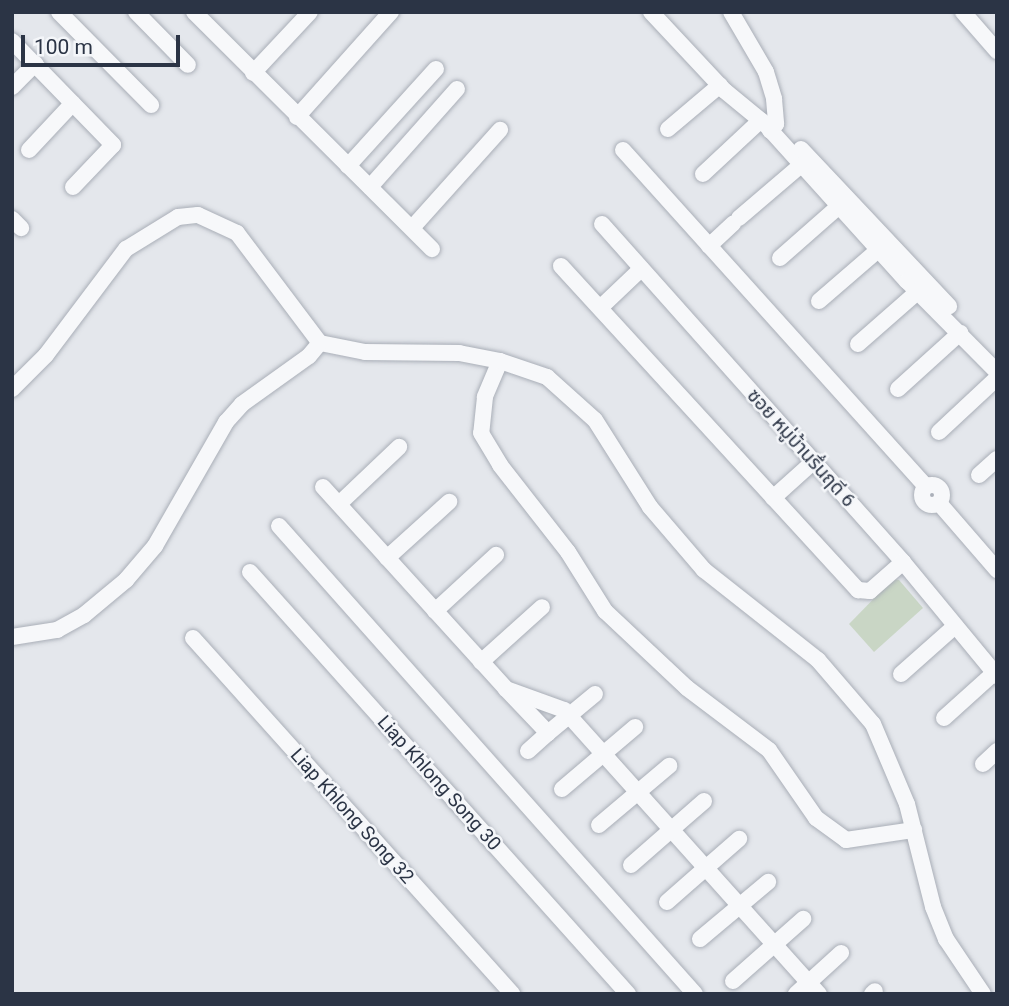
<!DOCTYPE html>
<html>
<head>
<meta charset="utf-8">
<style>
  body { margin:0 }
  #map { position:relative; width:1009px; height:1006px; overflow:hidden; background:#e4e7ec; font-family:Roboto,"Noto Sans Thai",sans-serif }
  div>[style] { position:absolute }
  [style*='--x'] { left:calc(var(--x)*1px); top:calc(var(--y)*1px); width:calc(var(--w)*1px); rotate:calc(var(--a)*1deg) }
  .green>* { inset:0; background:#c9d6c5 }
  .roads { filter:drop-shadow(0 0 2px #a9aeb7) drop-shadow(0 0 2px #a9aeb7) }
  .minor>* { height:16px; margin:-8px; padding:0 8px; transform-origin:8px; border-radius:8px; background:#f7f8fa }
  .minor>.ring { margin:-8px; padding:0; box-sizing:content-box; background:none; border:16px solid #f7f8fa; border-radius:50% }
  span { translate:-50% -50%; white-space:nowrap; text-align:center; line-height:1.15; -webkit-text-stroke:5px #f4f6f9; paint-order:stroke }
  .street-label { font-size:19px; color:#2b3445 }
  .frame { position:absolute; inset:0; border:14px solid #2b3445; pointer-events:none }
  .scale { position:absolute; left:21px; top:35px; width:159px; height:32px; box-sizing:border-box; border:4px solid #2b3445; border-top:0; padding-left:9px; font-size:21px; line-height:24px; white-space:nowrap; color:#2b3445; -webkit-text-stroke:5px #f4f6f9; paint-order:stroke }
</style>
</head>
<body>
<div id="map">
  <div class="green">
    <div style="clip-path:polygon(893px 579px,899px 580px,923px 608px,874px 652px,849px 624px)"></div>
  </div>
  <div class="roads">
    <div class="minor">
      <div style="--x:59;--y:12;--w:131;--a:45.3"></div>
      <div style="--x:136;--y:12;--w:74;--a:45.5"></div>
      <div style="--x:194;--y:12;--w:336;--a:44.9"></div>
      <div style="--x:651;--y:12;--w:108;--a:46.9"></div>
      <div style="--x:725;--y:91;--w:50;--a:39.4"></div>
      <div style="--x:764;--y:123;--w:213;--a:47.9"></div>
      <div style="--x:907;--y:281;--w:128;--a:45.3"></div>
      <div style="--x:731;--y:12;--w:69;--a:59.7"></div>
      <div style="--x:766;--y:72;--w:28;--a:73"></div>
      <div style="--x:774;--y:99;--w:25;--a:85"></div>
      <div style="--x:776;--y:124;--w:9;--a:131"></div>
      <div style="--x:963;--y:12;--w:52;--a:48.9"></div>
      <div style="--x:12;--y:41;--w:145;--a:45.8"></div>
      <div style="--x:113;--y:145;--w:58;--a:133.6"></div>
      <div style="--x:253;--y:73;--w:83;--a:-46.9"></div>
      <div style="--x:12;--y:87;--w:33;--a:-45"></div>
      <div style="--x:297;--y:117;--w:141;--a:-48.2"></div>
      <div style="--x:668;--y:129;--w:68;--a:-40.2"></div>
      <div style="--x:801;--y:149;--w:216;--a:46.7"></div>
      <div style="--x:29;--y:150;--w:64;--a:-46.9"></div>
      <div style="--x:623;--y:150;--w:453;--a:48"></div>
      <div style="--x:348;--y:166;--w:131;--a:-47.8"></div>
      <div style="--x:703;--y:174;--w:79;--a:-43"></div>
      <div style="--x:370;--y:187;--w:131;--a:-48.4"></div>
      <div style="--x:739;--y:218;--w:82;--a:-40.5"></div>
      <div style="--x:12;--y:219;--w:13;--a:45"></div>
      <div style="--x:602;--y:224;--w:453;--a:48.3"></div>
      <div style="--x:903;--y:562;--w:148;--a:50.5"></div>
      <div style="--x:412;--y:228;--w:132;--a:-48.1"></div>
      <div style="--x:709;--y:246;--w:33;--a:-43"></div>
      <div style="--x:780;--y:258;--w:89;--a:-41.4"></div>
      <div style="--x:561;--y:266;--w:440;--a:47.5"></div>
      <div style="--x:858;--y:590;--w:12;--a:5"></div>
      <div style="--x:870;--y:591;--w:44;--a:-41.3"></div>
      <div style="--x:819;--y:301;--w:78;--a:-40.8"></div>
      <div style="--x:600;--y:308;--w:57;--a:-43.6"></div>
      <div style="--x:858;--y:344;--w:88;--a:-41.3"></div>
      <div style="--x:500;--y:361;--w:39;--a:113"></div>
      <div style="--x:485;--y:397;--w:36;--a:96"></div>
      <div style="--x:481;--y:433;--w:37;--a:59"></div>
      <div style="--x:500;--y:465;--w:110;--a:52"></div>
      <div style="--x:568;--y:552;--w:70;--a:57.9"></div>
      <div style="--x:605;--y:611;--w:112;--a:43.2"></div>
      <div style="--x:687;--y:688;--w:103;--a:37.1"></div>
      <div style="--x:769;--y:750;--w:83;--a:55.3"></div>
      <div style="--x:816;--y:818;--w:37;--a:36"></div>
      <div style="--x:846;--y:840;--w:69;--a:-8.4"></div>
      <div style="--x:12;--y:389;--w:48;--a:-45"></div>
      <div style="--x:46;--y:355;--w:133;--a:-53"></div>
      <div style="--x:126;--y:249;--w:61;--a:-31.6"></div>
      <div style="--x:178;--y:217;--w:20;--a:-6"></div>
      <div style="--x:198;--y:215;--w:43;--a:24.8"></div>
      <div style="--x:237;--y:233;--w:138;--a:53"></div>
      <div style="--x:320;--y:343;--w:46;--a:11.3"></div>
      <div style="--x:365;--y:352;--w:94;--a:0.6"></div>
      <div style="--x:459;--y:353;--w:42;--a:11"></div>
      <div style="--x:500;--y:361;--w:50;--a:18.8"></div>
      <div style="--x:547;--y:377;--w:64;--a:41.9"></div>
      <div style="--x:595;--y:420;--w:103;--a:57.7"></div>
      <div style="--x:650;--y:507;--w:83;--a:49.4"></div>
      <div style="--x:704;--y:570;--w:145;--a:38.3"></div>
      <div style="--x:818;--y:660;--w:84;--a:49.3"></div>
      <div style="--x:873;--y:724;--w:87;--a:67"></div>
      <div style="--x:907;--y:804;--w:106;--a:75.8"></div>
      <div style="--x:933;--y:907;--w:35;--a:68"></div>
      <div style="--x:946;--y:939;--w:66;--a:56.1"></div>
      <div style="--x:898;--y:389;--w:84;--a:-42.1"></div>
      <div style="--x:939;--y:432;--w:79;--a:-43"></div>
      <div style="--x:979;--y:475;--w:24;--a:-42"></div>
      <div class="ring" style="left:922px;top:485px;width:4px;height:4px"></div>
      <div style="--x:323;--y:487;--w:273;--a:47.8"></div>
      <div style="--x:506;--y:689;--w:62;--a:19.9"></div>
      <div style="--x:564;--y:710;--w:382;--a:48.1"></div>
      <div style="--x:773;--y:498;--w:54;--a:-42"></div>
      <div style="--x:939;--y:503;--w:89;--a:49.1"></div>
      <div style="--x:339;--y:504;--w:83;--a:-43.5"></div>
      <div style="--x:279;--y:526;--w:626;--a:48.37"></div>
      <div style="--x:387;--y:558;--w:84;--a:-42.1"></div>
      <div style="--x:250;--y:572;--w:567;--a:48.15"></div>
      <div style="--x:435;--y:611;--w:83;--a:-42.6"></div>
      <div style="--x:12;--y:637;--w:46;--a:-8.8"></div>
      <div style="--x:57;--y:630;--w:31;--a:-29"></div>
      <div style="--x:84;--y:615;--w:55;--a:-39.8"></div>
      <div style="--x:126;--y:580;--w:45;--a:-49.5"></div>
      <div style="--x:155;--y:546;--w:143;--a:-60.2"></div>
      <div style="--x:226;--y:422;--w:24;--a:-48"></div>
      <div style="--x:242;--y:404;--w:82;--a:-35.6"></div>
      <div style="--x:309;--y:356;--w:17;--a:-50"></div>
      <div style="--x:193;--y:638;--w:478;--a:48.1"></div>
      <div style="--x:481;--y:662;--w:82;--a:-42"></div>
      <div style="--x:901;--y:674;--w:71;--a:-41.6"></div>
      <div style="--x:506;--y:689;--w:61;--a:46.3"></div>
      <div style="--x:548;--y:733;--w:61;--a:-39.7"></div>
      <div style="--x:944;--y:718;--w:67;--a:-42"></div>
      <div style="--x:528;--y:751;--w:27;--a:-42"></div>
      <div style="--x:983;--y:764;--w:19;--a:-43"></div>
      <div style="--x:562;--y:789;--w:96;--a:-40.3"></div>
      <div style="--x:599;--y:825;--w:92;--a:-40.1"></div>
      <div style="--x:631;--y:865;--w:97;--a:-41.2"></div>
      <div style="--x:667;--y:902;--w:96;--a:-41.2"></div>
      <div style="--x:700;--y:939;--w:89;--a:-40"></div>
      <div style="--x:733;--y:981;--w:94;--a:-41.5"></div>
      <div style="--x:796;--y:994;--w:61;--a:-42.3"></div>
      <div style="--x:872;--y:994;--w:4;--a:-45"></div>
    </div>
  </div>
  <div class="street-label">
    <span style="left:801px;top:448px;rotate:48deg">ซอย หมู่บ้านรื่นฤดี 6</span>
    <span style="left:439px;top:783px;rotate:48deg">Liap Khlong Song 30</span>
    <span style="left:352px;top:816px;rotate:48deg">Liap Khlong Song 32</span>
  </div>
  <div class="frame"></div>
  <div class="scale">100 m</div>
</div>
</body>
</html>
